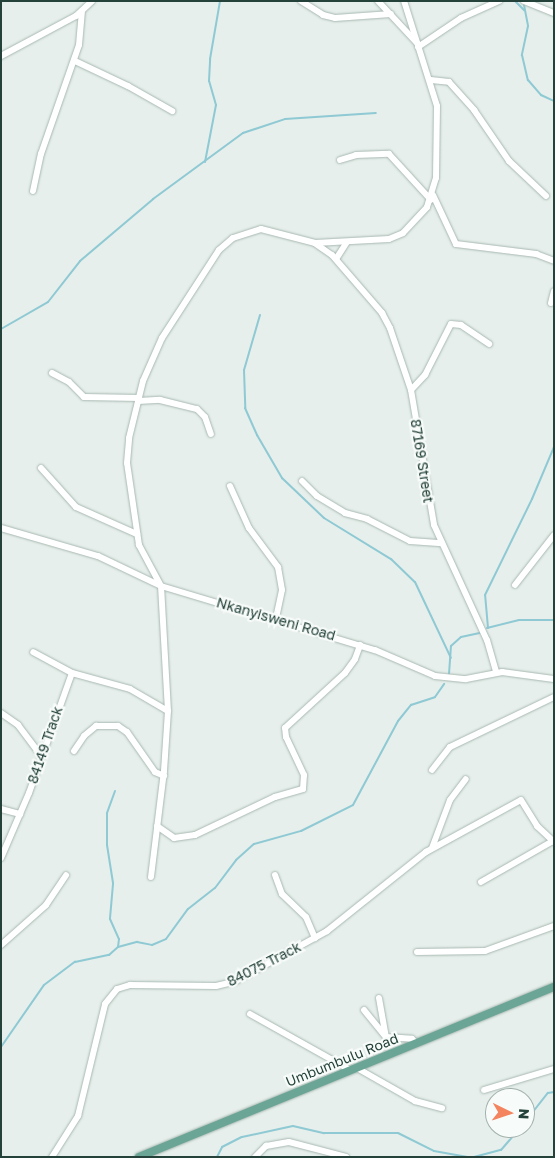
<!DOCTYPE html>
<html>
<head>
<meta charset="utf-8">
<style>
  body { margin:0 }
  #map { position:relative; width:555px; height:1158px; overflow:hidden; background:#e6efeb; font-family:"Golos Text",sans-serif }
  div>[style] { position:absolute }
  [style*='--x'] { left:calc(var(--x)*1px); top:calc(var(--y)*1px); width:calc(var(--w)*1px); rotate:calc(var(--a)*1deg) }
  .stream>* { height:2px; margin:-1px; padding:0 1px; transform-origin:1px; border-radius:1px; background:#8ec9d4 }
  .roads { filter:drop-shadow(0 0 1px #a8b8b2) drop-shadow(0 0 1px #a8b8b2) }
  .minor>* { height:6px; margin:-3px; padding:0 3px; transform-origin:3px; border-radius:3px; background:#fff }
  .major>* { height:8px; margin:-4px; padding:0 4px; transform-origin:4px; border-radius:4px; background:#6aa596 }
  span { translate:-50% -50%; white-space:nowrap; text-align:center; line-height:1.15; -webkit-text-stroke:4.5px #f7fbf9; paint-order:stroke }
  .street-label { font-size:14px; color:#24423a }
  .frame { position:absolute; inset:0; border:2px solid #24423a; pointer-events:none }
  .north { position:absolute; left:485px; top:1088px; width:50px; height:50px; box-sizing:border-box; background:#f7fbf9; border:1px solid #a3b1ad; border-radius:50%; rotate:94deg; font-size:14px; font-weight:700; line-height:20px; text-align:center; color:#24423a }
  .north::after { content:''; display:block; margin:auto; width:18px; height:22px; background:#f4845f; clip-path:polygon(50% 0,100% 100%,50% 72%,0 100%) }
</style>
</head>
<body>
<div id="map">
  <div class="stream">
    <div style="--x:515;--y:1;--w:13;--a:45"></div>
    <div style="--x:524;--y:5;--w:21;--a:79"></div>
    <div style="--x:528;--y:26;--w:30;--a:102"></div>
    <div style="--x:522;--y:55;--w:26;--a:77"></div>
    <div style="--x:528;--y:80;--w:20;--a:49"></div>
    <div style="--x:541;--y:95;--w:14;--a:25"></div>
    <div style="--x:205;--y:162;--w:58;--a:-79.1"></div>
    <div style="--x:216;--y:105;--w:25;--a:-106"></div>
    <div style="--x:209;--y:81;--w:22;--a:-87"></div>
    <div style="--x:210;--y:59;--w:59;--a:-80.2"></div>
    <div style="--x:260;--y:315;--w:57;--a:106.2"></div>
    <div style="--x:244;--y:370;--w:38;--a:88"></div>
    <div style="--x:245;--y:408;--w:30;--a:66"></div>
    <div style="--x:257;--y:435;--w:50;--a:59.8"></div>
    <div style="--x:282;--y:478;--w:58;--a:43.6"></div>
    <div style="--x:324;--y:518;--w:79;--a:31.5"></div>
    <div style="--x:391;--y:559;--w:33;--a:44"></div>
    <div style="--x:415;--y:582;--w:84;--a:64.7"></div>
    <div style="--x:1;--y:329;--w:54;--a:-29.9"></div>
    <div style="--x:48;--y:302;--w:52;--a:-52"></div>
    <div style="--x:80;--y:261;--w:96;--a:-40.3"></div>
    <div style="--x:153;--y:199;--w:112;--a:-36.3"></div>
    <div style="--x:243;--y:133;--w:44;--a:-18.4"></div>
    <div style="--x:285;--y:119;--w:91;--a:-3.8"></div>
    <div style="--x:487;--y:628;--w:33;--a:-14"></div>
    <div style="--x:519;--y:620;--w:35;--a:0"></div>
    <div style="--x:488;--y:628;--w:33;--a:-95"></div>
    <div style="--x:485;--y:595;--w:107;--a:-63.9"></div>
    <div style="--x:532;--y:499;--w:56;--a:-67.1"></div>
    <div style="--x:449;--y:674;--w:28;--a:-86"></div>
    <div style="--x:451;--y:646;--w:13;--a:-42"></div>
    <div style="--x:461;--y:637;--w:19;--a:-12"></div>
    <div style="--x:115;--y:791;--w:23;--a:110"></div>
    <div style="--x:107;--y:813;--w:32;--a:90"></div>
    <div style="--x:107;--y:845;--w:39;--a:81"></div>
    <div style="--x:113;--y:884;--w:35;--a:95"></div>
    <div style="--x:110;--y:919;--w:22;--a:66"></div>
    <div style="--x:119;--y:939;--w:8;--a:97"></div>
    <div style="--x:1;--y:1047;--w:75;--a:-55.3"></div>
    <div style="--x:44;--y:985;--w:39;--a:-37"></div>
    <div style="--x:75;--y:962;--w:35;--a:-12"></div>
    <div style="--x:109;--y:955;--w:12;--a:-42"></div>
    <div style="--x:118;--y:947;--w:20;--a:-15"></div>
    <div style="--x:137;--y:942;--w:15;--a:11"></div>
    <div style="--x:152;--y:945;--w:15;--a:-23"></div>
    <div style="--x:166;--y:939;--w:37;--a:-54"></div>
    <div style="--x:188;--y:909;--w:34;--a:-38"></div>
    <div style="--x:215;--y:888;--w:35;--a:-53"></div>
    <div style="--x:236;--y:860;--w:24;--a:-42"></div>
    <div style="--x:254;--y:844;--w:49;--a:-15.5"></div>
    <div style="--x:301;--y:831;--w:58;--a:-26.6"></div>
    <div style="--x:353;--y:805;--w:95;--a:-61.8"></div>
    <div style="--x:398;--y:721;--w:21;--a:-51"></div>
    <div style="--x:411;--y:705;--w:25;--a:-18"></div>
    <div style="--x:435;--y:697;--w:16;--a:-55"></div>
    <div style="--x:525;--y:1122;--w:37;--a:-52"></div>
    <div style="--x:548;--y:1093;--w:6;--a:-9"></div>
    <div style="--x:217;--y:1157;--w:11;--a:-63"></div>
    <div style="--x:222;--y:1147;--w:22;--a:-27"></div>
    <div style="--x:242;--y:1137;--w:52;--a:-12.2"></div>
    <div style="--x:293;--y:1126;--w:32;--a:13"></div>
    <div style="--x:324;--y:1133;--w:74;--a:0"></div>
    <div style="--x:398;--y:1133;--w:40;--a:26.6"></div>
    <div style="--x:434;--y:1151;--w:34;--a:10"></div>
    <div style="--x:474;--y:1157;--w:28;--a:-15"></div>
    <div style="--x:501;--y:1150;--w:29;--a:-49"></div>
  </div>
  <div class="roads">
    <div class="minor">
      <div style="--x:301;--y:1;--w:26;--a:32"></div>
      <div style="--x:323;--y:15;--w:12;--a:14"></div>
      <div style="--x:335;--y:18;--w:56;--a:-4.1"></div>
      <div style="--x:378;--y:1;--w:57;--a:47.1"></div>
      <div style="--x:524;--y:1;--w:32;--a:22"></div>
      <div style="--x:418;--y:47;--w:52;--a:-34"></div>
      <div style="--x:461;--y:18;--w:42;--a:-24.1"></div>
      <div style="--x:1;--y:56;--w:85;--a:-28.1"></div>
      <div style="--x:76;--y:16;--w:22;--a:-43"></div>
      <div style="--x:75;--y:61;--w:59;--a:25.3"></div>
      <div style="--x:128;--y:86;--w:51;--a:29.6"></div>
      <div style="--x:431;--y:80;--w:18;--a:6"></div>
      <div style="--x:449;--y:82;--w:38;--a:48"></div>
      <div style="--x:474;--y:110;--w:62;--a:55.5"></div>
      <div style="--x:509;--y:161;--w:51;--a:43.4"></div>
      <div style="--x:340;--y:160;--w:17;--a:-17"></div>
      <div style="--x:356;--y:155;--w:33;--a:-2"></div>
      <div style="--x:389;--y:154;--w:62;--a:47.6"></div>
      <div style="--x:33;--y:191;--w:38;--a:-78"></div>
      <div style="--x:41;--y:154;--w:115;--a:-70.8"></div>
      <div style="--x:79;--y:45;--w:34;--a:-85"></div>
      <div style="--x:433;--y:195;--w:54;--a:64.9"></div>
      <div style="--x:456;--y:244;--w:81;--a:7.1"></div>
      <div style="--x:536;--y:254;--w:19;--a:21"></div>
      <div style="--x:316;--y:244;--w:19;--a:35"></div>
      <div style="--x:332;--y:255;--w:77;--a:49.2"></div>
      <div style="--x:382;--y:313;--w:17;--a:62"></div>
      <div style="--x:390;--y:328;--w:65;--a:71.3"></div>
      <div style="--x:411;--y:390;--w:137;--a:80.3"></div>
      <div style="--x:434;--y:525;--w:127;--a:65.3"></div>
      <div style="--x:487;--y:640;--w:33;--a:74"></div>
      <div style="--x:336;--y:259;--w:20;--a:-57"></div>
      <div style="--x:551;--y:303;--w:12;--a:-76"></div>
      <div style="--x:52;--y:373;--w:19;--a:28"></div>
      <div style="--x:69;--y:382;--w:21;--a:45"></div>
      <div style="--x:84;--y:397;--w:55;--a:1"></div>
      <div style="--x:411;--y:390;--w:21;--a:-47"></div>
      <div style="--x:425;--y:375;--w:57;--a:-63"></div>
      <div style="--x:451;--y:324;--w:10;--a:6"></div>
      <div style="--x:461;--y:325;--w:34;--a:34"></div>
      <div style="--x:138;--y:401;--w:22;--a:-3"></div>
      <div style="--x:160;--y:400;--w:38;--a:14"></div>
      <div style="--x:197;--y:409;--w:11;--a:45"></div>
      <div style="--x:205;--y:417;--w:18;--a:71"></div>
      <div style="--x:41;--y:468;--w:52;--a:48.1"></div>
      <div style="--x:76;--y:507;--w:67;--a:23.9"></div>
      <div style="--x:302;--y:481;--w:21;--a:45"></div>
      <div style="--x:317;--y:496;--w:33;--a:31"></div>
      <div style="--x:345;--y:513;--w:23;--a:15"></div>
      <div style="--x:367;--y:519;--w:48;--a:27.1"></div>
      <div style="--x:410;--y:541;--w:32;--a:4"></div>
      <div style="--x:230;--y:486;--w:46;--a:65.7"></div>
      <div style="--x:249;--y:528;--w:49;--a:53.4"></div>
      <div style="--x:278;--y:567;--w:23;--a:80"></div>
      <div style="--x:282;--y:590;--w:30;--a:102"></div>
      <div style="--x:1;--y:528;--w:101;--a:16.1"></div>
      <div style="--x:98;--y:556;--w:70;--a:25.5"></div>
      <div style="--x:161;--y:586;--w:223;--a:16.7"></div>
      <div style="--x:375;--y:650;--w:65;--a:23.4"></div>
      <div style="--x:435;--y:676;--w:31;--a:6"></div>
      <div style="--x:466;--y:679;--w:37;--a:-11"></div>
      <div style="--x:502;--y:672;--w:52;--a:7.7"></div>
      <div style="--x:515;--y:585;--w:63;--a:-52"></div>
      <div style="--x:72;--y:673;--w:60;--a:15.4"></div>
      <div style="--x:130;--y:689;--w:44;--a:30.1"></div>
      <div style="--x:1;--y:713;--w:21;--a:35"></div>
      <div style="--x:18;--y:725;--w:38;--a:53"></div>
      <div style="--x:74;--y:751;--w:18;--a:-56"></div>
      <div style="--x:84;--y:736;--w:16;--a:-40"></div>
      <div style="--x:96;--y:726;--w:22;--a:0"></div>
      <div style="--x:118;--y:726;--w:11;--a:34"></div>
      <div style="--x:127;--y:732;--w:49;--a:55"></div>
      <div style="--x:155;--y:772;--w:10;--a:24"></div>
      <div style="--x:432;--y:770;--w:29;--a:-52"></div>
      <div style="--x:450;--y:747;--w:115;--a:-25.7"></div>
      <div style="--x:1;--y:809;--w:20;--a:15"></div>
      <div style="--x:157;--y:826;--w:21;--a:35"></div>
      <div style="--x:174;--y:838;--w:21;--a:-8"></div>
      <div style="--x:195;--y:835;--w:89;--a:-25.4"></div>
      <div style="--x:275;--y:797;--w:29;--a:-16"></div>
      <div style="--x:303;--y:789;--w:14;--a:-86"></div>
      <div style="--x:304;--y:775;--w:42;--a:-115.3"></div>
      <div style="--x:286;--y:737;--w:9;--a:-96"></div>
      <div style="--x:285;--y:728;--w:81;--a:-42.5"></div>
      <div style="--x:345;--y:673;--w:17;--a:-54"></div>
      <div style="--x:355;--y:659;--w:15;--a:-70"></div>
      <div style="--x:432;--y:848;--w:51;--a:-69.4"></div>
      <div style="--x:450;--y:800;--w:26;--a:-53"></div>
      <div style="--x:1;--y:858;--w:71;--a:-66.7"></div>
      <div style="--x:29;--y:793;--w:127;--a:-70.3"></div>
      <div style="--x:72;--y:673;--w:44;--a:-151.7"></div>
      <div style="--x:275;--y:875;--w:20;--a:70"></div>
      <div style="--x:282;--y:894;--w:33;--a:44"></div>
      <div style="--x:306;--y:917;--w:23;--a:67"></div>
      <div style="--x:151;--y:877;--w:107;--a:-83"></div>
      <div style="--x:164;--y:771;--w:60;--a:-86.2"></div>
      <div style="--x:168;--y:711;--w:125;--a:-93.2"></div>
      <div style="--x:161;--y:586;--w:47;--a:-118.2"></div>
      <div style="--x:139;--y:545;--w:83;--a:-98.3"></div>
      <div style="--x:127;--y:463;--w:25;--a:-85"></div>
      <div style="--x:129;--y:438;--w:59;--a:-76.2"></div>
      <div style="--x:143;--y:381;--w:47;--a:-66.2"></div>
      <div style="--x:162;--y:338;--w:105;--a:-57.1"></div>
      <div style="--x:219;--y:250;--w:18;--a:-41"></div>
      <div style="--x:233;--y:238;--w:29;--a:-18"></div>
      <div style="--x:261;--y:229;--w:56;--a:14.5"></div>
      <div style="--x:315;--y:243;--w:74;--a:-3.1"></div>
      <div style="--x:389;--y:239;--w:15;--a:-23"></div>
      <div style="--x:403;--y:233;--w:35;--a:-47"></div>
      <div style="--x:427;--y:207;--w:30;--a:-73"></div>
      <div style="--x:436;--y:178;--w:72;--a:-89.2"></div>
      <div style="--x:437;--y:106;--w:110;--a:-107.4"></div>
      <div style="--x:481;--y:882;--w:83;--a:-29.7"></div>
      <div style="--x:1;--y:945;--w:60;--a:-41.6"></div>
      <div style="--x:46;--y:905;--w:36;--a:-56"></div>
      <div style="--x:417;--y:952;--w:68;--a:-0.8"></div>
      <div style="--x:485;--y:951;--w:73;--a:-19.9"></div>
      <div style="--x:379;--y:998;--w:40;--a:80"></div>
      <div style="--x:364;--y:1010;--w:35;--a:51"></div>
      <div style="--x:386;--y:1037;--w:26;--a:4"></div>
      <div style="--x:412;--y:1039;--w:6;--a:45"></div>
      <div style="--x:250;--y:1014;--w:115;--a:29.2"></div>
      <div style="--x:357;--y:1068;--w:67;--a:29.6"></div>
      <div style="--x:415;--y:1101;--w:28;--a:15"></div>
      <div style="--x:484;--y:1090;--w:73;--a:-16.7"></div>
      <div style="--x:52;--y:1157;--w:49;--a:-57.6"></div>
      <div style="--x:78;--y:1116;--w:115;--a:-76.4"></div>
      <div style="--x:105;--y:1004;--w:19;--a:-51"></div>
      <div style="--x:117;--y:989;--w:14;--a:-17"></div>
      <div style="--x:130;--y:985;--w:86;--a:0.7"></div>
      <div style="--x:216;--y:986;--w:18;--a:-13"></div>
      <div style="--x:234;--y:982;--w:106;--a:-28.7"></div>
      <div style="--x:327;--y:931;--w:127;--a:-38.6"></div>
      <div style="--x:426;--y:852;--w:108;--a:-28.7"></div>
      <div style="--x:521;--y:800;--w:31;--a:58"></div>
      <div style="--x:537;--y:826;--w:23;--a:43"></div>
      <div style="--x:255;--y:1157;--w:16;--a:-45"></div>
      <div style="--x:266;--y:1146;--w:23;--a:-10"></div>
      <div style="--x:289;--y:1142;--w:59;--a:14.7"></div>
    </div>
    <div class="major">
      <div style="--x:139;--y:1157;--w:448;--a:-22.3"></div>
    </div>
  </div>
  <div class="street-label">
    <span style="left:422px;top:461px;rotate:81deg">87169 Street</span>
    <span style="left:276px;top:619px;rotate:16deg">Nkanyisweni Road</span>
    <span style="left:45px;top:745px;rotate:-71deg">84149 Track</span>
    <span style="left:264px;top:964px;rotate:-27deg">84075 Track</span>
    <span style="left:342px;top:1060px;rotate:-22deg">Umbumbulu Road</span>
  </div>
  <div class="frame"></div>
  <div class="north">N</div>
</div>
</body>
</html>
